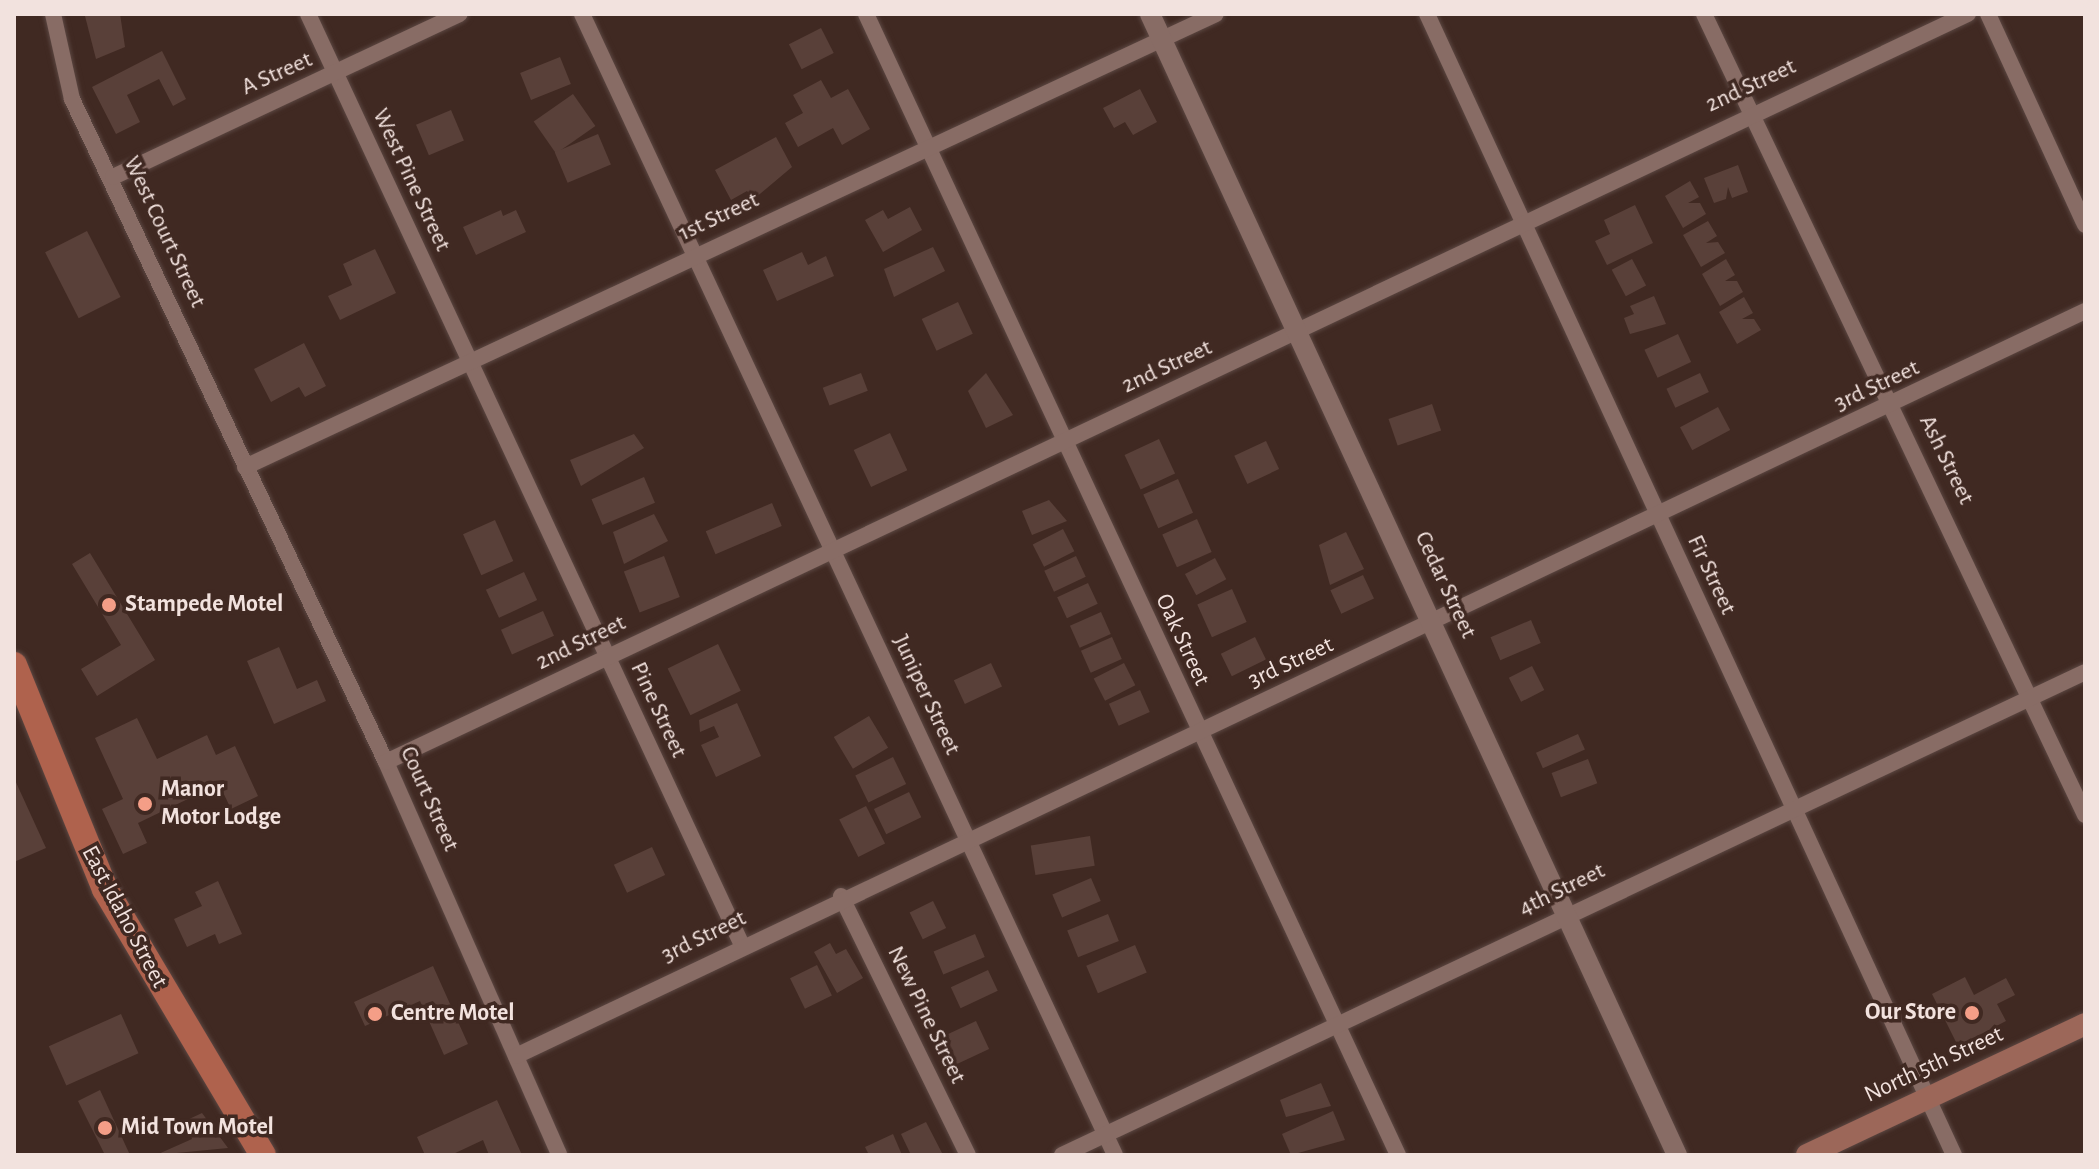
<!DOCTYPE html>
<html>
<head>
<meta charset="utf-8">
<style>
  body { margin:0 }
  #map { position:relative; width:2099px; height:1169px; overflow:hidden; background:#402922; font-family:"Alegreya Sans",sans-serif }
  div>[style] { position:absolute }
  [style*='--x'] { left:calc(var(--x)*1px); top:calc(var(--y)*1px); width:calc(var(--w)*1px); rotate:calc(var(--a)*1deg) }
  .building>* { inset:0; background:#594039; transform-origin:0 0 }
  .roads { filter:drop-shadow(0 0 2px #5b4742) drop-shadow(0 0 2px #5b4742) }
  .minor>* { height:16px; margin:-8px; padding:0 8px; transform-origin:8px; border-radius:8px; background:#886c65 }
  .tertiary>* { height:20px; margin:-10px; padding:0 10px; transform-origin:10px; border-radius:10px; background:#886c65 }
  .secondary>* { height:22px; margin:-11px; padding:0 11px; transform-origin:11px; border-radius:11px; background:#9c6759 }
  .primary>* { height:26px; margin:-13px; padding:0 13px; transform-origin:13px; border-radius:13px; background:#af624d }
  .dots>* { width:22px; height:22px; translate:-50% -50%; box-sizing:border-box; border:4px solid #402922; border-radius:50% }
  span { translate:-50% -50%; white-space:nowrap; text-align:center; line-height:1.15; -webkit-text-stroke:7px #402922; paint-order:stroke }
  .street-label { font-size:24px; color:#f2e2de }
  .poi-label { font-size:24px; color:#f2e2de; font-weight:700 }
  .left { translate:0 -50%; text-align:left }
  .right { translate:-100% -50%; text-align:right }
  .frame { position:absolute; inset:0; border:16px solid #f2e2de; pointer-events:none }
</style>
</head>
<body>
<div id="map">
  <div class="building">
    <div style="clip-path:polygon(120px 14px,125px 47px,96px 59px,85px 16px)"></div>
    <div style="left:821px;top:28px;width:28px;height:36px;rotate:63deg"></div>
    <div style="clip-path:polygon(162px 51px,186px 99px,173px 106px,159px 79px,127px 95px,140px 122px,116px 134px,92px 87px)"></div>
    <div style="left:560px;top:57px;width:29px;height:43px;rotate:68deg"></div>
    <div style="clip-path:polygon(821px 80px,831px 98px,848px 89px,870px 129px,842px 145px,833px 128px,798px 147px,785px 123px,803px 113px,793px 95px)"></div>
    <div style="clip-path:polygon(1140px 89px,1157px 122px,1133px 135px,1125px 122px,1114px 128px,1103px 108px)"></div>
    <div style="left:573px;top:94px;width:39px;height:48px;rotate:55deg"></div>
    <div style="left:451px;top:110px;width:33px;height:38px;rotate:67deg"></div>
    <div style="left:598px;top:134px;width:33px;height:47px;rotate:67deg"></div>
    <div style="clip-path:polygon(776px 137px,792px 167px,754px 199px,747px 191px,731px 200px,715px 170px)"></div>
    <div style="clip-path:polygon(1738px 165px,1748px 192px,1732px 198px,1728px 187px,1726px 199px,1714px 203px,1704px 178px)"></div>
    <div style="clip-path:polygon(1690px 181px,1699px 197px,1688px 203px,1700px 203px,1706px 214px,1683px 228px,1665px 196px)"></div>
    <div style="clip-path:polygon(1635px 205px,1653px 243px,1607px 265px,1595px 241px,1610px 234px,1604px 220px)"></div>
    <div style="clip-path:polygon(910px 207px,922px 230px,883px 252px,865px 220px,883px 210px,888px 219px)"></div>
    <div style="clip-path:polygon(501px 210px,503px 216px,516px 210px,526px 232px,476px 255px,463px 227px)"></div>
    <div style="clip-path:polygon(1708px 221px,1717px 236px,1706px 243px,1718px 242px,1725px 253px,1701px 267px,1683px 235px)"></div>
    <div style="left:87px;top:231px;width:74px;height:47px;rotate:63deg"></div>
    <div style="clip-path:polygon(933px 247px,945px 271px,894px 297px,884px 269px)"></div>
    <div style="clip-path:polygon(375px 249px,396px 293px,340px 320px,328px 296px,352px 285px,343px 264px)"></div>
    <div style="clip-path:polygon(802px 252px,808px 265px,826px 256px,834px 276px,777px 301px,763px 270px)"></div>
    <div style="left:1632px;top:259px;width:30px;height:23px;rotate:62deg"></div>
    <div style="clip-path:polygon(1726px 259px,1735px 275px,1725px 281px,1737px 281px,1743px 292px,1720px 306px,1702px 274px)"></div>
    <div style="clip-path:polygon(1654px 296px,1666px 324px,1630px 334px,1624px 318px,1634px 314px,1630px 306px)"></div>
    <div style="clip-path:polygon(1744px 297px,1753px 313px,1742px 319px,1754px 319px,1761px 330px,1737px 344px,1719px 312px)"></div>
    <div style="left:958px;top:302px;width:35px;height:40px;rotate:65deg"></div>
    <div style="left:1678px;top:334px;width:31px;height:37px;rotate:65deg"></div>
    <div style="clip-path:polygon(304px 343px,326px 386px,305px 397px,299px 387px,271px 402px,254px 369px)"></div>
    <div style="left:861px;top:373px;width:19px;height:41px;rotate:69deg"></div>
    <div style="clip-path:polygon(986px 373px,1013px 415px,986px 428px,968px 391px)"></div>
    <div style="left:1700px;top:373px;width:21px;height:37px;rotate:65deg"></div>
    <div style="left:1432px;top:404px;width:28px;height:46px;rotate:71deg"></div>
    <div style="left:1718px;top:407px;width:26px;height:43px;rotate:62deg"></div>
    <div style="left:890px;top:433px;width:41px;height:40px;rotate:65deg"></div>
    <div style="clip-path:polygon(634px 434px,644px 448px,581px 486px,570px 460px)"></div>
    <div style="left:1159px;top:439px;width:38px;height:38px;rotate:65deg"></div>
    <div style="left:1266px;top:441px;width:31px;height:35px;rotate:65deg"></div>
    <div style="left:644px;top:477px;width:28px;height:57px;rotate:67deg"></div>
    <div style="left:1178px;top:479px;width:37px;height:38px;rotate:66deg"></div>
    <div style="clip-path:polygon(1049px 500px,1067px 521px,1032px 535px,1022px 511px)"></div>
    <div style="left:772px;top:503px;width:25px;height:72px;rotate:67deg"></div>
    <div style="clip-path:polygon(654px 514px,668px 541px,624px 564px,613px 532px)"></div>
    <div style="left:1197px;top:519px;width:36px;height:38px;rotate:66deg"></div>
    <div style="left:495px;top:520px;width:45px;height:35px;rotate:66deg"></div>
    <div style="left:1063px;top:529px;width:25px;height:34px;rotate:63deg"></div>
    <div style="clip-path:polygon(1346px 532px,1364px 569px,1330px 585px,1319px 545px)"></div>
    <div style="clip-path:polygon(90px 553px,155px 660px,97px 696px,81px 669px,121px 645px,72px 564px)"></div>
    <div style="left:664px;top:556px;width:44px;height:43px;rotate:69deg"></div>
    <div style="left:1076px;top:556px;width:23px;height:35px;rotate:65deg"></div>
    <div style="left:1215px;top:558px;width:24px;height:34px;rotate:62deg"></div>
    <div style="left:524px;top:572px;width:31px;height:42px;rotate:65deg"></div>
    <div style="left:1363px;top:575px;width:26px;height:36px;rotate:65deg"></div>
    <div style="left:1088px;top:583px;width:23px;height:34px;rotate:65deg"></div>
    <div style="left:1232px;top:589px;width:36px;height:38px;rotate:66deg"></div>
    <div style="left:543px;top:611px;width:27px;height:46px;rotate:66deg"></div>
    <div style="left:1101px;top:612px;width:24px;height:34px;rotate:66deg"></div>
    <div style="left:1531px;top:620px;width:25px;height:44px;rotate:67deg"></div>
    <div style="left:1112px;top:637px;width:24px;height:34px;rotate:66deg"></div>
    <div style="left:1255px;top:637px;width:25px;height:38px;rotate:64deg"></div>
    <div style="left:718px;top:644px;width:52px;height:56px;rotate:64deg"></div>
    <div style="clip-path:polygon(279px 647px,297px 689px,317px 680px,326px 701px,274px 724px,247px 661px)"></div>
    <div style="left:991px;top:663px;width:26px;height:41px;rotate:65deg"></div>
    <div style="left:1124px;top:663px;width:25px;height:34px;rotate:63deg"></div>
    <div style="left:1532px;top:666px;width:27px;height:26px;rotate:63deg"></div>
    <div style="left:1140px;top:690px;width:24px;height:34px;rotate:66deg"></div>
    <div style="clip-path:polygon(737px 703px,761px 756px,716px 777px,701px 745px,719px 737px,714px 726px,700px 732px,699px 720px)"></div>
    <div style="left:869px;top:716px;width:37px;height:41px;rotate:59deg"></div>
    <div style="clip-path:polygon(137px 718px,157px 759px,207px 735px,216px 755px,235px 746px,258px 796px,231px 809px,219px 784px,138px 823px,147px 843px,123px 854px,102px 809px,123px 799px,95px 738px)"></div>
    <div style="left:1578px;top:734px;width:17px;height:46px;rotate:66deg"></div>
    <div style="left:893px;top:757px;width:30px;height:42px;rotate:64deg"></div>
    <div style="left:1588px;top:759px;width:26px;height:39px;rotate:69deg"></div>
    <div style="clip-path:polygon(14px 778px,46px 848px,14px 862px)"></div>
    <div style="left:909px;top:792px;width:28px;height:39px;rotate:64deg"></div>
    <div style="left:866px;top:806px;width:42px;height:30px;rotate:63deg"></div>
    <div style="left:1090px;top:836px;width:30px;height:60px;rotate:81deg"></div>
    <div style="left:652px;top:847px;width:31px;height:42px;rotate:65deg"></div>
    <div style="left:1091px;top:878px;width:25px;height:42px;rotate:67deg"></div>
    <div style="clip-path:polygon(218px 881px,242px 934px,219px 944px,215px 934px,187px 947px,174px 919px,202px 906px,195px 892px)"></div>
    <div style="left:933px;top:901px;width:30px;height:26px;rotate:64deg"></div>
    <div style="left:1108px;top:914px;width:29px;height:44px;rotate:68deg"></div>
    <div style="left:975px;top:934px;width:25px;height:45px;rotate:67deg"></div>
    <div style="clip-path:polygon(830px 943px,836px 954px,846px 949px,863px 978px,837px 993px,814px 952px)"></div>
    <div style="left:1135px;top:945px;width:30px;height:53px;rotate:67deg"></div>
    <div style="left:817px;top:965px;width:34px;height:30px;rotate:64deg"></div>
    <div style="clip-path:polygon(433px 966px,468px 1044px,444px 1055px,420px 1001px,365px 1026px,354px 1002px)"></div>
    <div style="left:988px;top:970px;width:23px;height:41px;rotate:65deg"></div>
    <div style="clip-path:polygon(1965px 977px,1974px 995px,2006px 978px,2015px 995px,1997px 1004px,2006px 1021px,1958px 1046px,1932px 994px)"></div>
    <div style="left:121px;top:1014px;width:43px;height:79px;rotate:66deg"></div>
    <div style="left:976px;top:1021px;width:31px;height:36px;rotate:65deg"></div>
    <div style="clip-path:polygon(1321px 1083px,1331px 1106px,1286px 1117px,1280px 1100px)"></div>
    <div style="clip-path:polygon(100px 1090px,130px 1155px,105px 1155px,78px 1101px)"></div>
    <div style="clip-path:polygon(497px 1100px,522px 1155px,489px 1155px,483px 1140px,451px 1155px,425px 1155px,417px 1137px)"></div>
    <div style="clip-path:polygon(1333px 1111px,1345px 1140px,1291px 1155px,1282px 1134px)"></div>
    <div style="clip-path:polygon(202px 1113px,228px 1148px,156px 1155px,192px 1139px,185px 1121px)"></div>
    <div style="clip-path:polygon(926px 1122px,943px 1155px,911px 1155px,901px 1134px)"></div>
    <div style="clip-path:polygon(893px 1134px,902px 1155px,869px 1155px,865px 1147px)"></div>
  </div>
  <div class="roads">
    <div class="minor">
      <div style="--x:53;--y:14;--w:87;--a:77.4"></div>
      <div style="--x:72;--y:99;--w:734;--a:64.66"></div>
      <div style="--x:386;--y:762;--w:429;--a:66.2"></div>
      <div style="--x:308;--y:14;--w:1027;--a:65.01"></div>
      <div style="--x:582;--y:14;--w:1259;--a:64.96"></div>
      <div style="--x:866;--y:14;--w:1259;--a:65"></div>
      <div style="--x:1427;--y:14;--w:1257;--a:65.21"></div>
      <div style="--x:1704;--y:14;--w:887;--a:64.56"></div>
      <div style="--x:1988;--y:14;--w:232;--a:65.3"></div>
      <div style="--x:113;--y:177;--w:383;--a:-25.2"></div>
      <div style="--x:245;--y:467;--w:1071;--a:-25.01"></div>
      <div style="--x:386;--y:762;--w:1750;--a:-25.31"></div>
      <div style="--x:841;--y:896;--w:288;--a:63.9"></div>
      <div style="--x:516;--y:1056;--w:1737;--a:-25.4"></div>
      <div style="--x:1062;--y:1155;--w:1131;--a:-25.27"></div>
    </div>
    <div class="tertiary">
      <div style="--x:1150;--y:14;--w:1257;--a:65.21"></div>
    </div>
    <div class="secondary">
      <div style="--x:1807;--y:1155;--w:307;--a:-25.2"></div>
    </div>
    <div class="primary">
      <div style="--x:14;--y:665;--w:242;--a:67.9"></div>
      <div style="--x:105;--y:889;--w:309;--a:59.3"></div>
    </div>
  </div>
  <div class="dots">
    <div style="left:109px;top:605px;background:#f49e87"></div>
    <div style="left:145px;top:804px;background:#f49e87"></div>
    <div style="left:1972px;top:1013px;background:#f49e87"></div>
    <div style="left:375px;top:1014px;background:#f49e87"></div>
    <div style="left:105px;top:1128px;background:#f49e87"></div>
  </div>
  <div class="street-label">
    <span style="left:277px;top:74px;rotate:-24deg">A Street</span>
    <span style="left:1751px;top:86px;rotate:-25deg">2nd Street</span>
    <span style="left:411px;top:180px;rotate:65deg">West Pine Street</span>
    <span style="left:719px;top:217px;rotate:-25deg">1st Street</span>
    <span style="left:164px;top:232px;rotate:65deg">West Court Street</span>
    <span style="left:1167px;top:367px;rotate:-25deg">2nd Street</span>
    <span style="left:1877px;top:386px;rotate:-25deg">3rd Street</span>
    <span style="left:1946px;top:460px;rotate:64deg">Ash Street</span>
    <span style="left:1711px;top:575px;rotate:65deg">Fir Street</span>
    <span style="left:1445px;top:585px;rotate:65deg">Cedar Street</span>
    <span style="left:1182px;top:640px;rotate:65deg">Oak Street</span>
    <span style="left:581px;top:643px;rotate:-26deg">2nd Street</span>
    <span style="left:1291px;top:663px;rotate:-25deg">3rd Street</span>
    <span style="left:926px;top:695px;rotate:65deg">Juniper Street</span>
    <span style="left:658px;top:710px;rotate:65deg">Pine Street</span>
    <span style="left:429px;top:799px;rotate:66deg">Court Street</span>
    <span style="left:1562px;top:890px;rotate:-26deg">4th Street</span>
    <span style="left:124px;top:917px;rotate:62deg">East Idaho Street</span>
    <span style="left:704px;top:937px;rotate:-26deg">3rd Street</span>
    <span style="left:926px;top:1015px;rotate:64deg">New Pine Street</span>
    <span style="left:1934px;top:1065px;rotate:-25deg">North 5th Street</span>
  </div>
  <div class="poi-label">
    <span class="left" style="left:125px;top:605px">Stampede Motel</span>
    <span class="left" style="left:161px;top:804px">Manor<br>Motor Lodge</span>
    <span class="right" style="left:1956px;top:1013px">Our Store</span>
    <span class="left" style="left:391px;top:1014px">Centre Motel</span>
    <span class="left" style="left:121px;top:1128px">Mid Town Motel</span>
  </div>
  <div class="frame"></div>
</div>
</body>
</html>
